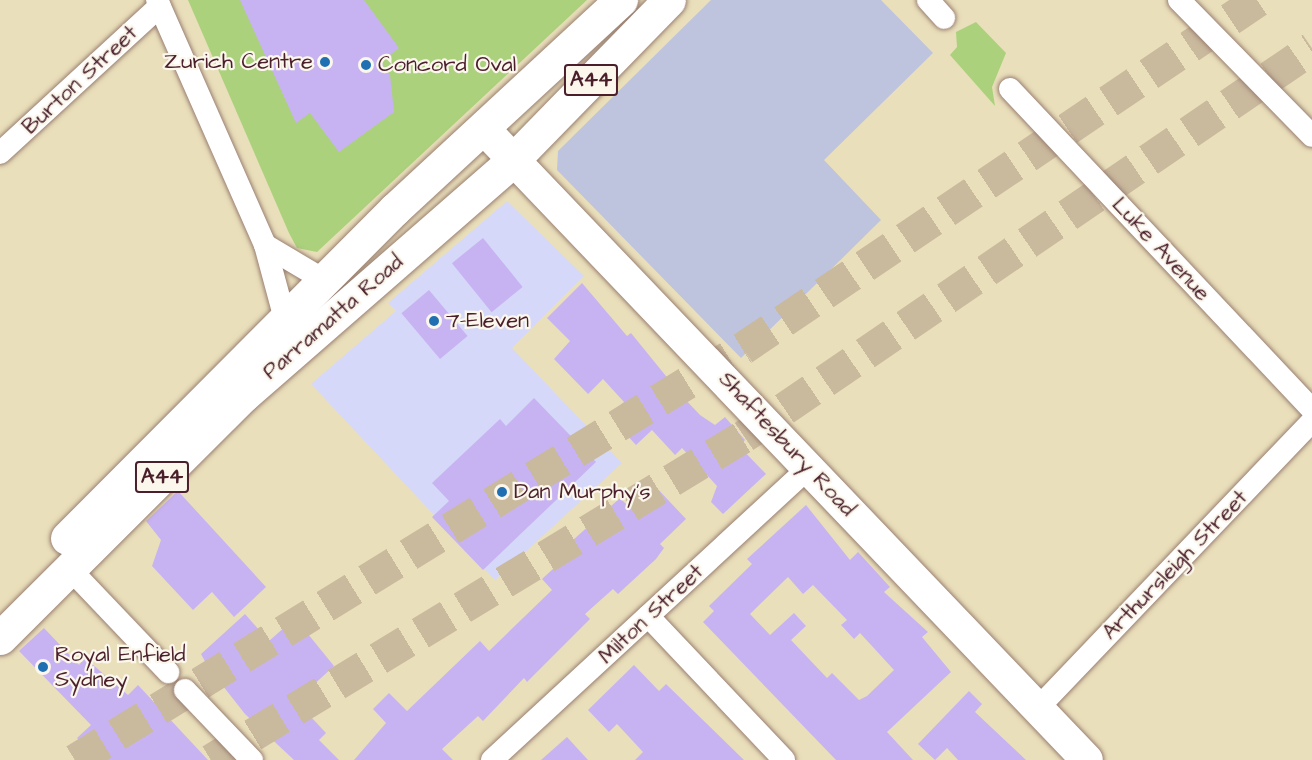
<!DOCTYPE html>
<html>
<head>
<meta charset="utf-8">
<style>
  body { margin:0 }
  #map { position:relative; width:1312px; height:760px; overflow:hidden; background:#e9dfba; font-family:"Architects Daughter",sans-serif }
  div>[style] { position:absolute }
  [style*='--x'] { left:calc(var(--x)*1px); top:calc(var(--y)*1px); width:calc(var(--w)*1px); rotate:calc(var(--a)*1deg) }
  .built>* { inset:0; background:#d6d8f9 }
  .industrial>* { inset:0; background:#bec3de }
  .green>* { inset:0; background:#abd17c }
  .building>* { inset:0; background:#c8b3f2; transform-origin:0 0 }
  .motorway-tunnel>* { height:33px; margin-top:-16.5px; transform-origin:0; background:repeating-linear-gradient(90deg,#c9b99d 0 33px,transparent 0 49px) }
  .roads { filter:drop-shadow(0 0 2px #9a7f72) drop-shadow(0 0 2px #9a7f72) }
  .minor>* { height:22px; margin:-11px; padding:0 11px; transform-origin:11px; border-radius:11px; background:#fff }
  .secondary>* { height:32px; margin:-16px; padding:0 16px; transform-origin:16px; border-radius:16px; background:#fff }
  .trunk>* { height:33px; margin:-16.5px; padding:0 16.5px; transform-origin:16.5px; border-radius:16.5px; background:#fff }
  .dots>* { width:16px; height:16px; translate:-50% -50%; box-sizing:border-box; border:3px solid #fbf7ec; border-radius:50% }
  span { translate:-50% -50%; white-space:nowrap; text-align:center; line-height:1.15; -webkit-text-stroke:4.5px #fbf7ec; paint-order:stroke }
  .shield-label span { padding:2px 4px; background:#fbf7ec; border:2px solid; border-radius:4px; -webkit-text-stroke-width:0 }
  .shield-label { font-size:21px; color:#4a1f2b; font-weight:700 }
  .poi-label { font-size:22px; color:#4a1f2b }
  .right { translate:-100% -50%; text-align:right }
  .left { translate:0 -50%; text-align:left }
  .street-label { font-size:22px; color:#4a1f2b }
</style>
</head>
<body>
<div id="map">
  <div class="built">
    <div style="clip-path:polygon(507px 201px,584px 276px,512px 348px,622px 463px,495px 580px,311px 384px,396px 311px,388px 303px)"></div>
  </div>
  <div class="industrial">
    <div style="clip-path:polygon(711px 0,881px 0,933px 53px,824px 160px,881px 220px,741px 358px,557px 170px,558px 151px)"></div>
  </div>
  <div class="green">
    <div style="clip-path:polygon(188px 0,587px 0,317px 252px,297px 248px,289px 233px)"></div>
    <div style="clip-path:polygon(976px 22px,1006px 53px,992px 87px,995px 106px,950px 55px,957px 47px,956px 32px)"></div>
  </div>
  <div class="building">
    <div style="clip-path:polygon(240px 0,364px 0,399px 48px,381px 62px,390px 75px,394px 112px,339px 152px,310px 113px,296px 123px)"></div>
    <div style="left:483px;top:238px;width:63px;height:40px;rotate:51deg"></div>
    <div style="clip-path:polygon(582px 283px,627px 336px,631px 333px,670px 381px,674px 378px,685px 390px,681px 395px,700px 415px,715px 425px,725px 417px,745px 440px,739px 446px,766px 474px,723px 514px,711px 502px,717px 486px,682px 448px,675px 455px,652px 430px,636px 445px,624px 432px,631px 425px,618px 407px,624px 402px,603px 379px,588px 394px,554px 359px,570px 341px,547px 318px)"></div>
    <div style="left:429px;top:290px;width:60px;height:36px;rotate:50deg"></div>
    <div style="clip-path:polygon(534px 398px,596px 462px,483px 570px,432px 517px,449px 501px,432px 483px,500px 419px,506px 426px)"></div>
    <div style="clip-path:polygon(654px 485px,686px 519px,660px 544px,664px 548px,656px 559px,618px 594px,613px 589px,585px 614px,590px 619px,527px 682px,524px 678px,483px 721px,478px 716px,442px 749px,453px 760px,354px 760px,386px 723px,373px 709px,389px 693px,407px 711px,480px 641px,489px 651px,552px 590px,542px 579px,578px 546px,573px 540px,620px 498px,630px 508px)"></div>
    <div style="clip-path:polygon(178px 491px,266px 587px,234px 617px,212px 592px,193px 610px,152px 566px,161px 540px,146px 521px)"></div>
    <div style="clip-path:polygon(evenodd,806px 505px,850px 560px,858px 552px,890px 587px,884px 592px,928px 632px,922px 637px,951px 672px,887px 732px,913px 760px,836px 760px,703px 622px,714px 611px,709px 606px,752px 564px,747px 559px,806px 505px,788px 577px,803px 594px,813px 585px,847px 620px,841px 625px,854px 639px,860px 633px,894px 670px,867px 696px,859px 700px,832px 673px,827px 678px,791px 640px,806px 626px,794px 613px,770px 635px,750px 614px,788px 577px)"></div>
    <div style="clip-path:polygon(245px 614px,269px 641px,295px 618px,334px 666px,296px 701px,326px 733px,319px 740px,339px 760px,294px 760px,245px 714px,208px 667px,201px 654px)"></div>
    <div style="clip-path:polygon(44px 628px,79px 665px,85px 658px,128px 695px,138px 685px,208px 760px,99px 760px,77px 738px,91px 725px,19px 651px)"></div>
    <div style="clip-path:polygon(634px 665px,659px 691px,666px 684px,744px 760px,635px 760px,643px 752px,617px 724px,609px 732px,588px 710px)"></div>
    <div style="clip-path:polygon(969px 691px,982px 704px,975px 712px,1026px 760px,958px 760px,947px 748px,935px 760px,918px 744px)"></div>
    <div style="clip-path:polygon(567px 737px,588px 760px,541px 760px)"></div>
  </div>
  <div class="motorway-tunnel">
    <div style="--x:75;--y:760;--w:785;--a:-31.66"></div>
    <div style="--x:743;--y:348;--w:622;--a:-34.05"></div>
    <div style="--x:211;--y:760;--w:624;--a:-31.29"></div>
    <div style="--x:744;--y:436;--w:688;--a:-34.34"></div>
  </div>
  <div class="roads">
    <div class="minor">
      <div style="--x:157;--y:0;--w:268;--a:66.2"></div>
      <div style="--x:265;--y:245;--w:77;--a:74.9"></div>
      <div style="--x:928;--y:0;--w:24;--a:48"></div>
      <div style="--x:1179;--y:0;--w:190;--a:45.6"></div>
      <div style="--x:1010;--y:89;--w:440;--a:46.7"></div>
      <div style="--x:0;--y:153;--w:217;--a:-42.6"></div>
      <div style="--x:265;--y:245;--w:69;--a:30.7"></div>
      <div style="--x:69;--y:568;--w:144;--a:46.4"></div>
      <div style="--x:648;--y:616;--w:198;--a:46.6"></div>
      <div style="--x:185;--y:690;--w:97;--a:46.3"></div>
      <div style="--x:1038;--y:708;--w:397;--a:-46.3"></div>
      <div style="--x:492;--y:760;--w:432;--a:-42.7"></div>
    </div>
    <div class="secondary">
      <div style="--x:485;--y:130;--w:871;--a:46.3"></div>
    </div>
    <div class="trunk">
      <div style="--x:67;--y:538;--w:465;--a:-45.1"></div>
      <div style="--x:395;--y:209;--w:308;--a:-42.8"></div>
      <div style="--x:0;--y:638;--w:344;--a:-44.9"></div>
      <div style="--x:244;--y:395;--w:357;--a:-41.1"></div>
      <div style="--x:513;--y:160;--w:223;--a:-45.7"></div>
    </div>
  </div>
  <div class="dots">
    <div style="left:325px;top:62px;background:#1f6fb2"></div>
    <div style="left:366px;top:65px;background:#1f6fb2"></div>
    <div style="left:434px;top:321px;background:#1f6fb2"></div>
    <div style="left:502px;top:492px;background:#1f6fb2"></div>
    <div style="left:43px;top:667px;background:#1f6fb2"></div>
  </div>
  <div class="shield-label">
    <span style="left:591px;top:80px">A44</span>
    <span style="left:162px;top:477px">A44</span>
  </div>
  <div class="poi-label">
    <span class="right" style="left:313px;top:62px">Zurich Centre</span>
    <span class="left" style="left:378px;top:65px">Concord Oval</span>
    <span class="left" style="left:446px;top:321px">7-Eleven</span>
    <span class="left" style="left:514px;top:492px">Dan Murphy's</span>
    <span class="left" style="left:55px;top:667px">Royal Enfield<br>Sydney</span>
  </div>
  <div class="street-label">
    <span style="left:80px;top:80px;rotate:-43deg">Burton Street</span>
    <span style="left:1161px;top:249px;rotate:47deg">Luke Avenue</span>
    <span style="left:333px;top:317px;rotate:-41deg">Parramatta Road</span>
    <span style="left:787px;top:444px;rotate:47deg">Shaftesbury Road</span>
    <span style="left:1175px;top:565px;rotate:-46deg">Arthursleigh Street</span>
    <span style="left:651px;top:614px;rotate:-43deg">Milton Street</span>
  </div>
</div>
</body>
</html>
